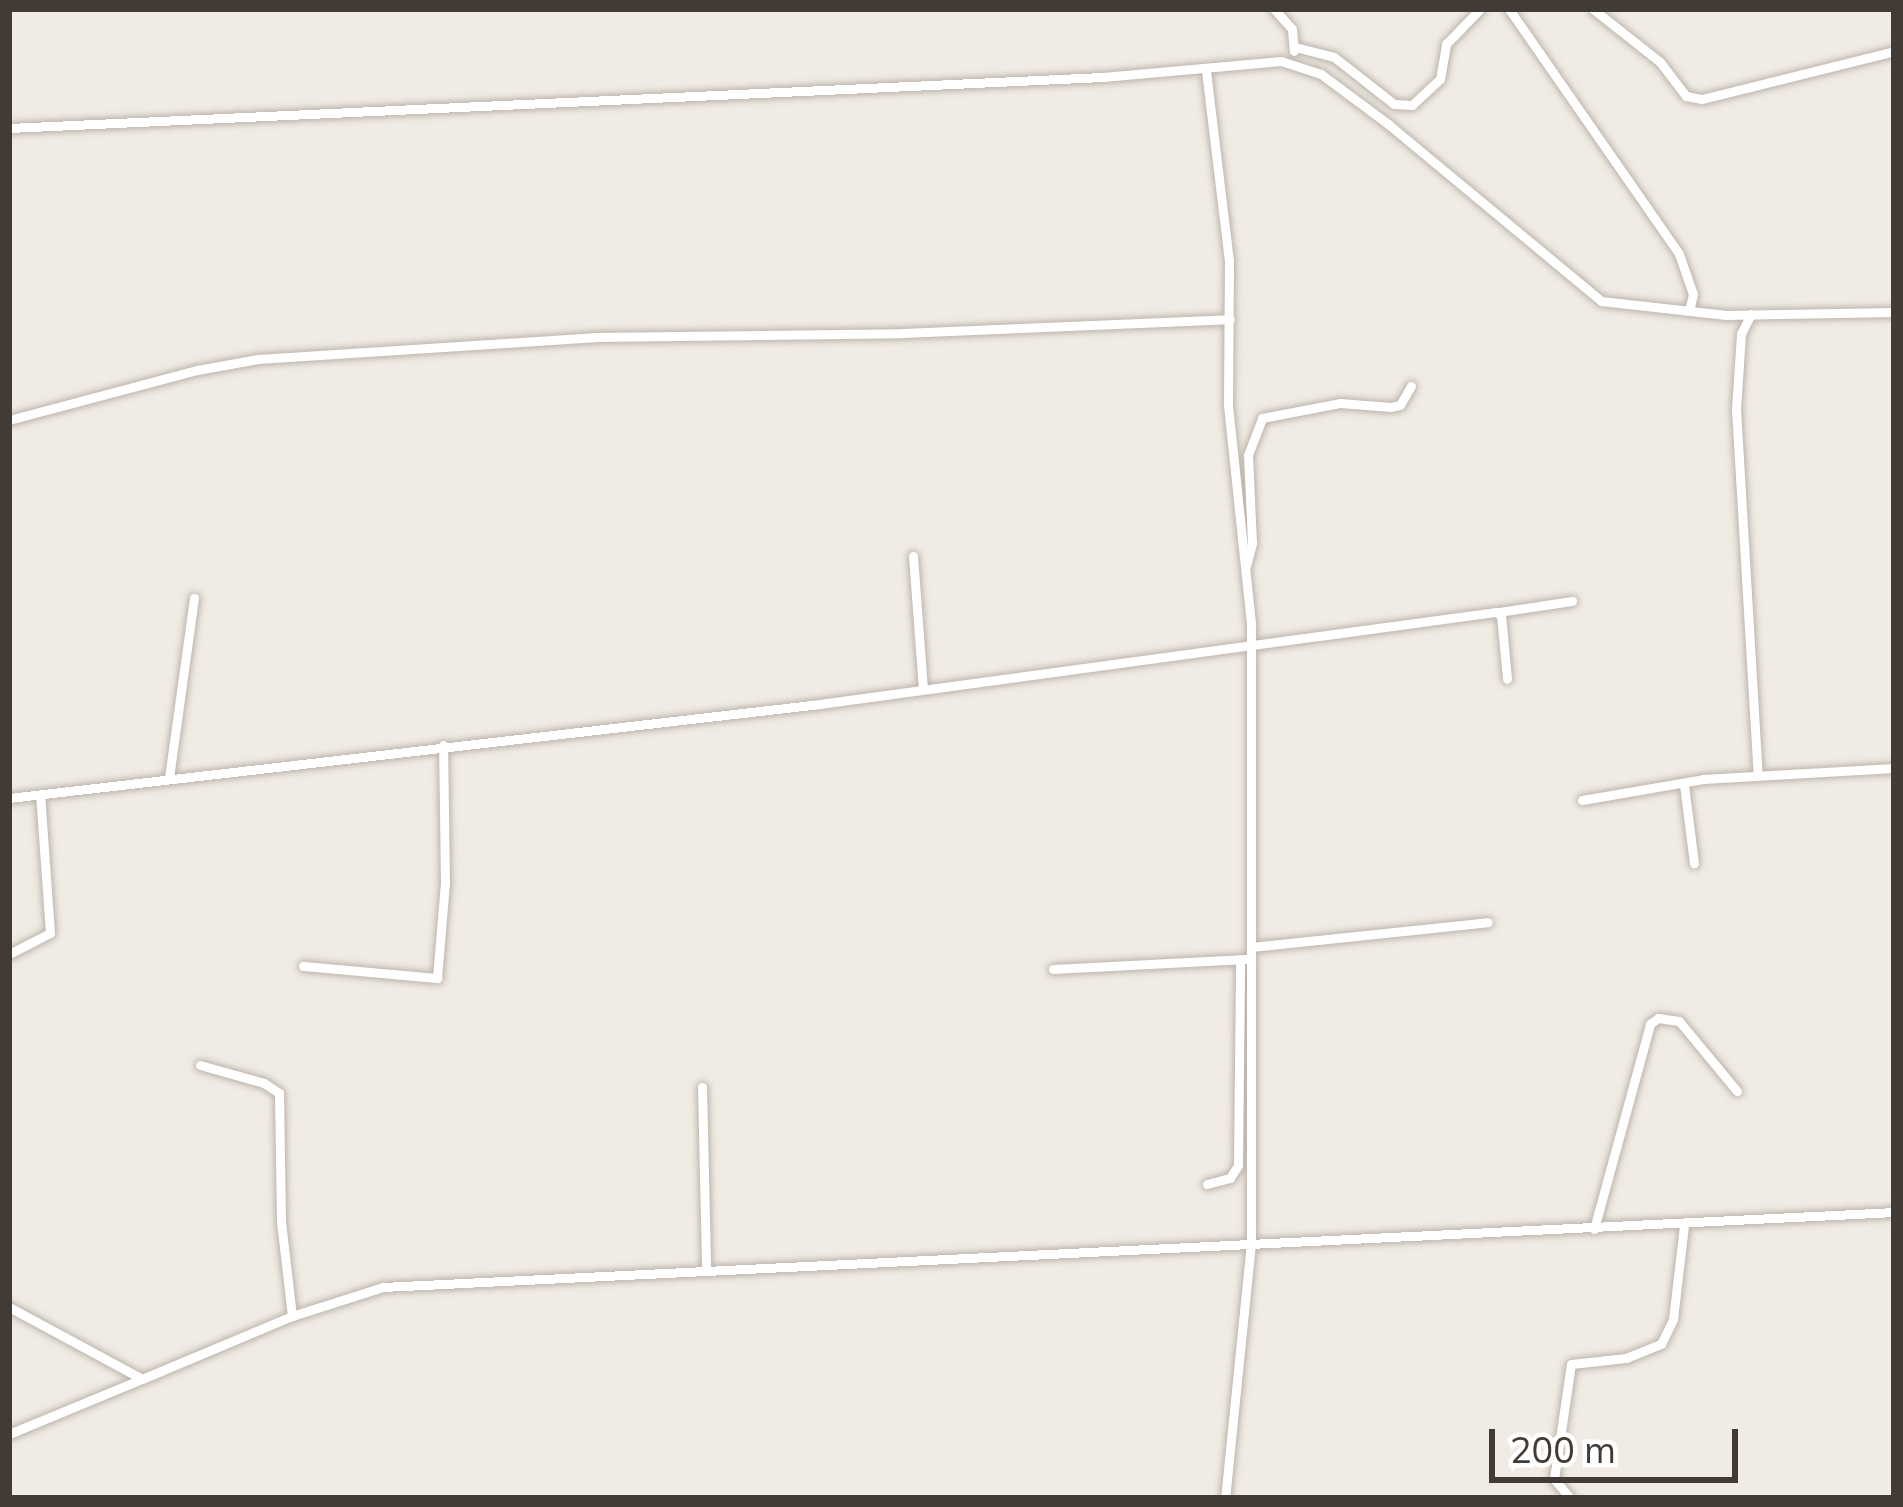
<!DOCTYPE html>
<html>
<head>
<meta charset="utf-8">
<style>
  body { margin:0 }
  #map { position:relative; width:1903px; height:1507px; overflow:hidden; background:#f0ebe4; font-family:Mulish,sans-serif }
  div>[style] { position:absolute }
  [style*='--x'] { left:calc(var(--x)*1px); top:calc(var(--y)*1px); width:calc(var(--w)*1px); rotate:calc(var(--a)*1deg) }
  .roads { filter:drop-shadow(0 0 3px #bdb5ab) drop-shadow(0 0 3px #bdb5ab) }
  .minor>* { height:9px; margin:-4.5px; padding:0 4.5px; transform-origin:4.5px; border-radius:4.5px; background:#fff }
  span { translate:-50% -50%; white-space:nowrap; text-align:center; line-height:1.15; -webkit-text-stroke:12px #fff; paint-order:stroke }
  .frame { position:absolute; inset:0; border:12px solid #423b35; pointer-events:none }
  .scale { position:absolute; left:1489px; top:1429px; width:249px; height:54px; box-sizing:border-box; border:6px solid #423b35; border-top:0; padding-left:15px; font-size:36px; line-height:42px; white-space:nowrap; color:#423b35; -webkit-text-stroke:9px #fff; paint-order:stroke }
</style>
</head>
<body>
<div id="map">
  <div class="roads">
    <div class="minor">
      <div style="--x:1274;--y:9;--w:27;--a:48"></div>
      <div style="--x:1292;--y:29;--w:22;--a:85"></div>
      <div style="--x:1509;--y:9;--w:298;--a:55.2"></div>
      <div style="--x:1679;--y:254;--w:42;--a:70.7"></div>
      <div style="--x:1693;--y:294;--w:17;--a:103"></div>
      <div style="--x:1593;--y:9;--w:85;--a:38.3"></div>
      <div style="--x:1660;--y:62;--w:43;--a:52.6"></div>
      <div style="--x:1686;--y:96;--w:16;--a:11"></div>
      <div style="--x:1702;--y:99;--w:198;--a:-14"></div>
      <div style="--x:1295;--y:47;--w:40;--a:14.4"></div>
      <div style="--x:1334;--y:57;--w:76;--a:38.1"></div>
      <div style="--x:1394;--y:104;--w:18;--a:3"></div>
      <div style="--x:1412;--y:105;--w:38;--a:-43"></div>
      <div style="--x:1440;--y:79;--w:36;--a:-80"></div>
      <div style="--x:1446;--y:44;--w:49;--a:-45.8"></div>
      <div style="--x:1206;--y:71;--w:191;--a:83.1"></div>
      <div style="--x:1229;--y:261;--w:144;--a:90.4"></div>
      <div style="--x:1228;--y:405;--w:220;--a:84"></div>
      <div style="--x:1251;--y:624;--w:619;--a:90"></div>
      <div style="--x:1251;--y:1243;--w:256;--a:95.8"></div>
      <div style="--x:9;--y:128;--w:1095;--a:-2.67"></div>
      <div style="--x:1103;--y:77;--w:179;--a:-5.1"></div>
      <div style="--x:1281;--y:61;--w:42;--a:18"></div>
      <div style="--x:1321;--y:74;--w:84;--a:36.7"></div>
      <div style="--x:1388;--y:124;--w:277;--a:39.7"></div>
      <div style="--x:1601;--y:301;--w:126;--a:6.4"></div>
      <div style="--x:1726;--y:315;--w:168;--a:-1"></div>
      <div style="--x:1751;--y:314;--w:22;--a:117"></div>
      <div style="--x:1741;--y:334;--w:75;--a:93.8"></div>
      <div style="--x:1736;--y:409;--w:367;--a:86.6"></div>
      <div style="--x:9;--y:420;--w:195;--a:-14.9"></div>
      <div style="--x:197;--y:370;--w:62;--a:-10.2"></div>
      <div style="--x:258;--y:359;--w:337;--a:-3.7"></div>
      <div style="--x:594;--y:337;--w:307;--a:-0.7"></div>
      <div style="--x:901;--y:333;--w:329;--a:-2.4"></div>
      <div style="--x:913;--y:556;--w:133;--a:85.7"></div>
      <div style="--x:1246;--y:566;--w:24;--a:-75"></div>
      <div style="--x:1252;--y:543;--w:88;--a:-92.6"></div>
      <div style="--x:1248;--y:455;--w:40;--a:-69"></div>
      <div style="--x:1262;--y:418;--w:79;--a:-10.9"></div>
      <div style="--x:1340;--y:403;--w:51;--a:4.5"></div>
      <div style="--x:1391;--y:407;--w:9;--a:-13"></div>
      <div style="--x:1400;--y:405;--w:22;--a:-60"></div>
      <div style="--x:1499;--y:612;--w:74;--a:-8.6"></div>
      <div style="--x:169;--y:778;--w:182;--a:-82.1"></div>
      <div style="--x:1684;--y:785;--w:79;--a:82.7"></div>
      <div style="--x:9;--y:798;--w:808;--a:-6.61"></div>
      <div style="--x:812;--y:705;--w:689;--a:-7.75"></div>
      <div style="--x:1495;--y:612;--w:7;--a:27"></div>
      <div style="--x:1501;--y:615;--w:64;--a:84.6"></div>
      <div style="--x:1582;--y:800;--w:123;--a:-9.8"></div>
      <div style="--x:1703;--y:779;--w:191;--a:-3.3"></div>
      <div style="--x:1251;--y:947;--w:238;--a:-6"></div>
      <div style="--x:9;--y:954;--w:46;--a:-27.1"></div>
      <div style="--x:50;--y:933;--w:139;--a:-94.1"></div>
      <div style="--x:303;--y:966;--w:135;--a:5.1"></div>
      <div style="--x:437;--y:978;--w:95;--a:-85.2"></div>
      <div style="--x:445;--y:883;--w:138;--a:-90.8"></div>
      <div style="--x:1053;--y:969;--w:193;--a:-3"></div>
      <div style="--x:200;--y:1065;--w:66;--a:15.7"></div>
      <div style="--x:264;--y:1083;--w:18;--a:34"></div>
      <div style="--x:279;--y:1093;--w:129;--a:89.1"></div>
      <div style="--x:281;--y:1222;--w:95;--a:83.3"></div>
      <div style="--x:702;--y:1087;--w:182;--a:88.7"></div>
      <div style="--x:1207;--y:1184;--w:24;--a:-15"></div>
      <div style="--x:1230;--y:1178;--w:15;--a:-58"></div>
      <div style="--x:1238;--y:1165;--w:206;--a:-89.4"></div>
      <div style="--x:1594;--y:1229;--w:213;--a:-74.7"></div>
      <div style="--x:1650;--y:1024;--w:10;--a:-37"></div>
      <div style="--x:1658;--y:1018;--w:21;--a:8"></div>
      <div style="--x:1679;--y:1021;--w:91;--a:50.4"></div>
      <div style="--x:9;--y:1307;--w:151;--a:28.4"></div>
      <div style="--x:142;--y:1379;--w:163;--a:-22.8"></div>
      <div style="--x:292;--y:1316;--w:96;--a:-17.7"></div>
      <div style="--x:383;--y:1287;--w:1513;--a:-2.84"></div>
      <div style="--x:9;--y:1434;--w:144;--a:-22.5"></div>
      <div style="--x:1570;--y:1498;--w:25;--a:-130"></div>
      <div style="--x:1554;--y:1479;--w:116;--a:-81.6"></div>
      <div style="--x:1571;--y:1364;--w:55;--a:-6.2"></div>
      <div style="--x:1626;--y:1358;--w:38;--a:-22"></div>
      <div style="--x:1661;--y:1344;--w:28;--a:-64"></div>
      <div style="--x:1673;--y:1319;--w:95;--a:-83.3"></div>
    </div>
  </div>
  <div class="frame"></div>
  <div class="scale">200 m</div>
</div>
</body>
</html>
